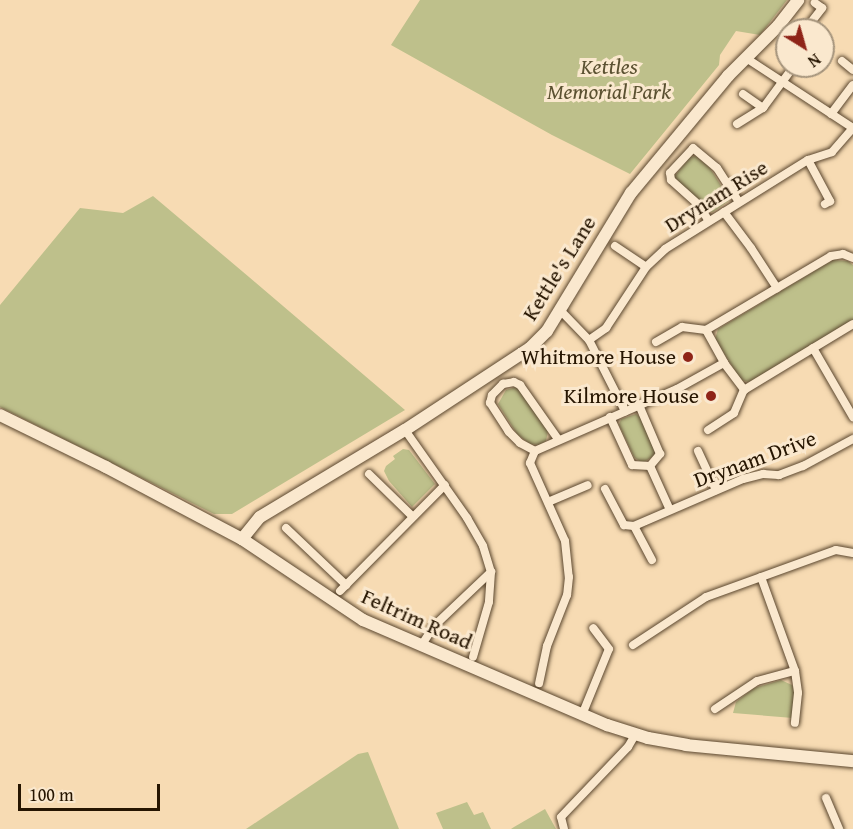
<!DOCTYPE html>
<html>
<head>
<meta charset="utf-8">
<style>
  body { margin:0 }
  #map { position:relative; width:853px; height:829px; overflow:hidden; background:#f7dbb3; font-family:"Gentium Book Plus",serif }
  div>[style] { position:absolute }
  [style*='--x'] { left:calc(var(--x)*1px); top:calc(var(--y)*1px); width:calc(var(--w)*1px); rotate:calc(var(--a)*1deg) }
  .green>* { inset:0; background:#bec08b }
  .roads { filter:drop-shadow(0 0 2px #5a462e) drop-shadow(0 0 2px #5a462e) }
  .street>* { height:8px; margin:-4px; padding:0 4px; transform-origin:4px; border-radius:4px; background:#fae8ce }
  .secondary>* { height:12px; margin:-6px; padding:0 6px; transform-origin:6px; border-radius:6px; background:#fae8ce }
  .dots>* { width:16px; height:16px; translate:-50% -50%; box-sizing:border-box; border:3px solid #fae8ce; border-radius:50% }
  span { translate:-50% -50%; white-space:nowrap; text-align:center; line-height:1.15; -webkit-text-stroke:6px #fae8ce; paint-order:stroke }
  .park-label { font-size:22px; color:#5b5131; font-style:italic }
  .street-label { font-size:22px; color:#261501 }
  .poi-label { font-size:22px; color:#261501 }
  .right { translate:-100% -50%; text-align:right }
  .north { position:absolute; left:775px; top:18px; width:60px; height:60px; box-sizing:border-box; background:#fae8ce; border:2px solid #a5947c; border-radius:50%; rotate:143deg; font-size:16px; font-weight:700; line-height:24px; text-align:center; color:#261501 }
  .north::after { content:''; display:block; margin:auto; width:21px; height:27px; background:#8f2418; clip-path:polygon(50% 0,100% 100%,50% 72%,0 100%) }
  .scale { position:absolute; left:18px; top:784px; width:142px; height:27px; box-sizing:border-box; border:3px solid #261501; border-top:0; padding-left:8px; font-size:18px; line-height:21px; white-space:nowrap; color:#261501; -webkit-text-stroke:4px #fae8ce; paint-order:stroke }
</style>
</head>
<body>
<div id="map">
  <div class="green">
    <div style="clip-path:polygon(420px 0,787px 0,760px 35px,736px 31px,720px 55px,719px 65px,630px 174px,552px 135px,391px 45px)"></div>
    <div style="clip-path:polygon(696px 156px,710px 168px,730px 200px,713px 212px,708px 211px,674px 177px,690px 157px)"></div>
    <div style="clip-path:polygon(153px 196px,249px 277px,405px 410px,232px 514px,214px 514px,0 407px,0 305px,80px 208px,123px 213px)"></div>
    <div style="clip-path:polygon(833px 260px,848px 261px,853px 265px,853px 320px,749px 382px,741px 380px,715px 339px,718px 329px)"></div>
    <div style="clip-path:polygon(516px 387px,523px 393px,548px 431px,546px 441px,539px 445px,530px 444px,517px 434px,498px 404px,506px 390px)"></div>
    <div style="clip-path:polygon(636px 414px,640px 417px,655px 450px,654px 456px,642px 463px,634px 457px,619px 425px,621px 419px)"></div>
    <div style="clip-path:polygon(403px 449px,409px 450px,435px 484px,412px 507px,389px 481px,384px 471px,386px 466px,395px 459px,393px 456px)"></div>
    <div style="clip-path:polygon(781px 680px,792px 685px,795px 690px,793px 718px,733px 713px,736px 702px,754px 688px)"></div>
    <div style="clip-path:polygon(368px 752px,399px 829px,246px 829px,358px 754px)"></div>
    <div style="clip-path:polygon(467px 802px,474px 815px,483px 812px,491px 829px,443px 829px,436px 813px)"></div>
    <div style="clip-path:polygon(545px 809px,556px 829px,511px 829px,514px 827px)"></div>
  </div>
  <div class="roads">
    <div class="street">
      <div style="--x:805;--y:30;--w:28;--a:-52"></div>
      <div style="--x:822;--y:8;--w:9;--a:-144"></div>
      <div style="--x:746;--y:58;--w:128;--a:33.2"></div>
      <div style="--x:842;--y:61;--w:14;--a:39"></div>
      <div style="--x:743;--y:94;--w:24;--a:35"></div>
      <div style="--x:831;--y:114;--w:36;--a:-53"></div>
      <div style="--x:737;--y:124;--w:31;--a:-32"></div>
      <div style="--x:763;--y:108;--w:52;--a:-53.6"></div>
      <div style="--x:808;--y:160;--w:47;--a:61.8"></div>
      <div style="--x:830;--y:201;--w:6;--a:149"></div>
      <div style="--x:724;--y:212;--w:45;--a:53.1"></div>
      <div style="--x:751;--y:248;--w:48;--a:57"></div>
      <div style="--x:708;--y:220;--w:16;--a:-120"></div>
      <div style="--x:700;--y:206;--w:39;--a:-138"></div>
      <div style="--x:671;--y:180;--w:7;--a:-98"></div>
      <div style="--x:670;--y:173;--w:34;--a:-47"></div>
      <div style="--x:693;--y:148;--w:31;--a:40"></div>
      <div style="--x:717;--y:168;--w:40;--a:57.1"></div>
      <div style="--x:615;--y:246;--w:37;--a:34"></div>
      <div style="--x:560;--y:310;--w:42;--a:46"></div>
      <div style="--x:589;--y:340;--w:80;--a:63.1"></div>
      <div style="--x:706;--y:330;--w:145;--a:-30.6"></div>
      <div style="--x:831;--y:256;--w:12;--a:-9"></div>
      <div style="--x:843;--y:254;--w:11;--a:22"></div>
      <div style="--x:706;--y:330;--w:38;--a:61"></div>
      <div style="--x:724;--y:363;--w:34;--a:53"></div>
      <div style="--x:589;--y:340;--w:21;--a:-35"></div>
      <div style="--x:606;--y:328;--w:73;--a:-56.7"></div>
      <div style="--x:646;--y:267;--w:26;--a:-43"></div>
      <div style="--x:665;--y:249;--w:168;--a:-31.9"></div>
      <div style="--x:808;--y:160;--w:25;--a:-18"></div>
      <div style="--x:832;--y:152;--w:32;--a:-49"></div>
      <div style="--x:656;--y:342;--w:30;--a:-30"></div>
      <div style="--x:682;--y:327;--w:24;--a:7"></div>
      <div style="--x:813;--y:348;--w:80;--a:59.9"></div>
      <div style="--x:744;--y:390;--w:127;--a:-31.2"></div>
      <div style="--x:610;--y:417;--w:53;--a:65.4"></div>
      <div style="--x:632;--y:465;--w:18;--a:3"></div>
      <div style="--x:650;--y:466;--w:16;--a:-50"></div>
      <div style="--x:660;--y:454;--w:53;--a:-113.2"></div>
      <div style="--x:405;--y:430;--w:108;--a:54.8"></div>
      <div style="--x:467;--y:518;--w:32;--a:60"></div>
      <div style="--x:483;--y:546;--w:27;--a:73"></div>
      <div style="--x:491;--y:572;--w:30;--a:94"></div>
      <div style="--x:489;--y:602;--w:57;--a:106.2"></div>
      <div style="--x:708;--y:430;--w:31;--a:-33"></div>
      <div style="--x:734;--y:413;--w:25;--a:-67"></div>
      <div style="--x:535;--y:451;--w:13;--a:113"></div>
      <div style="--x:530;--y:463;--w:85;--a:65.8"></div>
      <div style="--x:565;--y:541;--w:36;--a:84"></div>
      <div style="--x:569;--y:577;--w:18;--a:96"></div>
      <div style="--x:567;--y:595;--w:55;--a:111.4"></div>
      <div style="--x:547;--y:646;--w:38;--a:102"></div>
      <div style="--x:535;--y:451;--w:155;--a:-23.6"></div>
      <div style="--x:677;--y:389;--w:54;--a:-29"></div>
      <div style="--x:535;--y:451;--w:17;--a:-152"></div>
      <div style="--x:520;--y:443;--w:16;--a:-135"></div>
      <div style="--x:509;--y:432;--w:35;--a:-123"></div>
      <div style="--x:490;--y:403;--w:8;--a:-76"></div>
      <div style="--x:492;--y:395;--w:16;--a:-45"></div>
      <div style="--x:503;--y:384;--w:11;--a:-10"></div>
      <div style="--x:514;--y:382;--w:7;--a:27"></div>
      <div style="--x:520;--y:385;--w:66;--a:54.9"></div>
      <div style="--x:698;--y:451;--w:43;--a:65.2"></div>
      <div style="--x:650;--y:466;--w:48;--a:65.6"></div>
      <div style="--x:369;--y:474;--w:60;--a:44.3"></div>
      <div style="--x:605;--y:489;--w:41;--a:62.2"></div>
      <div style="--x:624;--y:525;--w:10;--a:6"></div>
      <div style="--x:548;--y:502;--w:43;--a:-23"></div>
      <div style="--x:286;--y:528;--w:83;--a:43.5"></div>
      <div style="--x:652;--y:560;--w:38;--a:-118"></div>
      <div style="--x:634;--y:526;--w:119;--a:-23.3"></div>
      <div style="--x:743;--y:479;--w:21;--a:-14"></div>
      <div style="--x:763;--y:474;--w:16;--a:4"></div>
      <div style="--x:779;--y:475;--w:26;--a:-21"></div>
      <div style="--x:803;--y:466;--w:57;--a:-28.4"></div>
      <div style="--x:761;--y:577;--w:100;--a:70.1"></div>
      <div style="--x:795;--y:671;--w:22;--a:82"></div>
      <div style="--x:798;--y:693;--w:30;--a:96"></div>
      <div style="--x:340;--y:591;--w:149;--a:-45.3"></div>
      <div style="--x:633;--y:645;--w:87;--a:-33.3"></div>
      <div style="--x:706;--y:597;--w:138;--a:-19.9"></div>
      <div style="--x:836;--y:550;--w:17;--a:10"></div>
      <div style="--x:421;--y:646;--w:24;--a:-57"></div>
      <div style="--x:434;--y:626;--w:79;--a:-43.5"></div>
      <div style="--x:715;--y:709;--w:50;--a:-33.7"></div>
      <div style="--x:757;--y:681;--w:39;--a:-15"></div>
      <div style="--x:582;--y:715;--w:71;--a:-67.8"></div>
      <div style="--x:609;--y:649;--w:26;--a:-127"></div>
      <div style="--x:826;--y:798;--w:34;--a:67"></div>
      <div style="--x:564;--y:829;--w:12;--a:-104"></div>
      <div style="--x:561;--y:817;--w:97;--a:-46.3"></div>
      <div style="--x:628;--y:747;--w:14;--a:-60"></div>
    </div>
    <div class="secondary">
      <div style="--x:0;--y:415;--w:118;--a:26.1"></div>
      <div style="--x:106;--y:467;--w:154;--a:27.9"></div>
      <div style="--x:242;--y:539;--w:146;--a:33.8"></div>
      <div style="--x:363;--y:620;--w:266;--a:23.3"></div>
      <div style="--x:607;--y:725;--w:43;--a:17.6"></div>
      <div style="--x:648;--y:738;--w:39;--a:10"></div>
      <div style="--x:686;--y:745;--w:168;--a:5.5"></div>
      <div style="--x:242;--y:539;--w:28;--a:-51"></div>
      <div style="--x:260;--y:517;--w:169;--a:-31"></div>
      <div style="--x:405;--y:430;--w:149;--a:-33.3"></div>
      <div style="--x:530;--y:348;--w:24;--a:-45"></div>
      <div style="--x:547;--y:331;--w:162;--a:-58.7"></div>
      <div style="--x:631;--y:193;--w:152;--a:-50.3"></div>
      <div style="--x:728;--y:76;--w:71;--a:-45"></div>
      <div style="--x:778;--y:26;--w:33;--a:-52"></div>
    </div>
  </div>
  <div class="dots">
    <div style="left:688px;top:357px;background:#8f2418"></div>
    <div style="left:711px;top:396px;background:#8f2418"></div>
  </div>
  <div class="park-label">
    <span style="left:609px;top:79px">Kettles<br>Memorial Park</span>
  </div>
  <div class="street-label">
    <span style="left:716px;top:196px;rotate:-32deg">Drynam Rise</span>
    <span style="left:559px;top:268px;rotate:-58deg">Kettle's Lane</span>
    <span style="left:755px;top:459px;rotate:-20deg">Drynam Drive</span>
    <span style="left:417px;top:619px;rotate:24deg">Feltrim Road</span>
  </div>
  <div class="poi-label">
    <span class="right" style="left:676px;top:357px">Whitmore House</span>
    <span class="right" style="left:699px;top:396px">Kilmore House</span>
  </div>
  <div class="north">N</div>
  <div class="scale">100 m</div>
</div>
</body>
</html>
